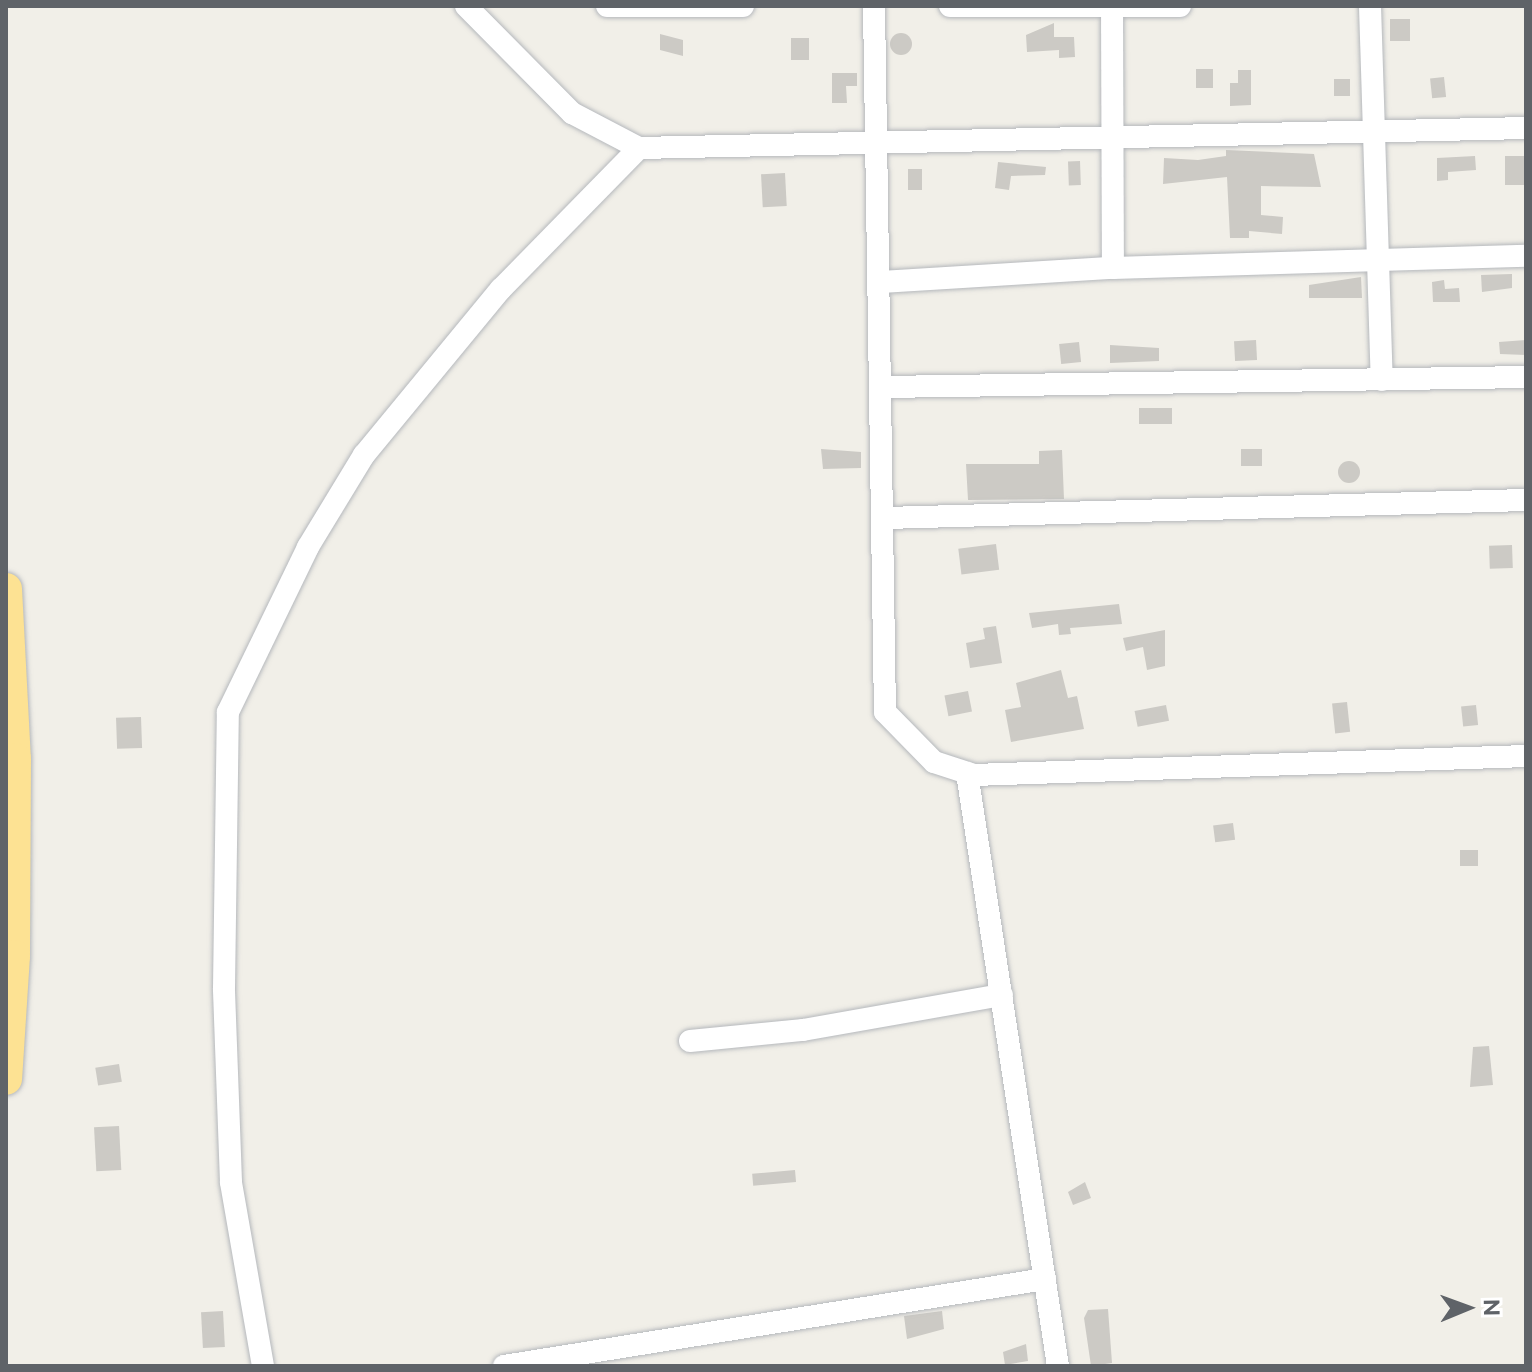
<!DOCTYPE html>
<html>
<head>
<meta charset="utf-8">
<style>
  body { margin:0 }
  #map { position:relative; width:1532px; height:1372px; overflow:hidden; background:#f1efe8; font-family:Raleway,sans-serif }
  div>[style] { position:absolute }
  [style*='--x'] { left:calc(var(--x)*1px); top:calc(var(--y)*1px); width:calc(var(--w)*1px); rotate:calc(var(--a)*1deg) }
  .building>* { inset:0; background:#cccac5; transform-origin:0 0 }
  .round { border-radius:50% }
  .roads { filter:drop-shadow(0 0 2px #b5b8bc) drop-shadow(0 0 2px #b5b8bc) }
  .minor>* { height:22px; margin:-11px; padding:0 11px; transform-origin:11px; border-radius:11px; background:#fff }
  .highway>* { height:32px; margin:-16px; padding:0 16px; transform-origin:16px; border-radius:16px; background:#fde293 }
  span { translate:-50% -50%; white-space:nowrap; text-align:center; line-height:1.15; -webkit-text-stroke:6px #fff; paint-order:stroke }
  .frame { position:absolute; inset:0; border:8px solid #5f6368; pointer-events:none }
  .north { position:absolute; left:1428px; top:1268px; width:80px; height:80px; -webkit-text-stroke:6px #fff; paint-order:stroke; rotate:89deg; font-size:22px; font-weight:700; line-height:32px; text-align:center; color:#5f6368 }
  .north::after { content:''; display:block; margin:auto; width:28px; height:36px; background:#5f6368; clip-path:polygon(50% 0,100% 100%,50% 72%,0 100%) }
</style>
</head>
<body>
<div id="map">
  <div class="building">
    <div style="left:1390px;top:19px;width:20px;height:22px"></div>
    <div style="clip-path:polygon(1054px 23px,1054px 37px,1074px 37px,1075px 57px,1059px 58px,1059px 50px,1027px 52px,1026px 35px)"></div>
    <div class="round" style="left:890px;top:33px;width:22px;height:22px"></div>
    <div style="clip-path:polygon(660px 34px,683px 40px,683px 56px,660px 50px)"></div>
    <div style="left:791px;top:38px;width:18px;height:22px"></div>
    <div style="left:1196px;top:69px;width:17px;height:19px"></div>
    <div style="clip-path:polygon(1238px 70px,1251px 70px,1251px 105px,1230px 106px,1230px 83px,1238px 83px)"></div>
    <div style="clip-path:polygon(832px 73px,857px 73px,857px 86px,846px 86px,847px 103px,832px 103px)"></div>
    <div style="left:1444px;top:77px;width:20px;height:14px;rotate:84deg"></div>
    <div style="left:1334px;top:79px;width:16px;height:17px"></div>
    <div style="clip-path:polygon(1226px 150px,1314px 154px,1321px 187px,1261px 186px,1261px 215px,1283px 217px,1282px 234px,1249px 231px,1249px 238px,1230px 238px,1227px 177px,1163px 184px,1164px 158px,1198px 160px,1226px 156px)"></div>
    <div style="clip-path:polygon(1475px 156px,1476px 170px,1448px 172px,1448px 180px,1437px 181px,1437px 158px)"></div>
    <div style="left:1505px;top:156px;width:21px;height:29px"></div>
    <div style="left:1080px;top:161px;width:24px;height:12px;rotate:88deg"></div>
    <div style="clip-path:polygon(998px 162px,1046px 167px,1045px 175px,1011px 176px,1009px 190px,995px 188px)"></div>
    <div style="left:908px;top:169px;width:14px;height:21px"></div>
    <div style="left:785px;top:173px;width:33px;height:24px;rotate:87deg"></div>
    <div style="clip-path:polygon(1512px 274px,1512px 288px,1482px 292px,1481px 275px)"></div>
    <div style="clip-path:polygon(1361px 277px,1362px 298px,1309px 298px,1309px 285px)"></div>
    <div style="clip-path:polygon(1444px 280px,1445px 289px,1459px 288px,1460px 302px,1433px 302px,1432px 282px)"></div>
    <div style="left:1256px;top:340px;width:20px;height:22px;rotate:87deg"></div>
    <div style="clip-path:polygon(1526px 340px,1526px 355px,1500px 354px,1499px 342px)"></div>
    <div style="left:1079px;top:342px;width:20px;height:20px;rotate:84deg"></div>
    <div style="clip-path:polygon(1110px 345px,1159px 348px,1159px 361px,1110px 363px)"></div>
    <div style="left:1139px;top:408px;width:33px;height:16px"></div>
    <div style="clip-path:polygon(821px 449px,861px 452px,861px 468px,823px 469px)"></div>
    <div style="left:1241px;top:449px;width:21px;height:17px"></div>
    <div style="clip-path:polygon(1062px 450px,1064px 499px,968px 500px,966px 464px,1039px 464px,1039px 451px)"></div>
    <div class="round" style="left:1338px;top:461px;width:22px;height:22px"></div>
    <div style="left:996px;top:544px;width:26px;height:38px;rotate:83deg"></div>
    <div style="left:1512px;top:545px;width:23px;height:23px;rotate:88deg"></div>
    <div style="clip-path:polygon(1119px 604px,1122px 624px,1070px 628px,1071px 634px,1059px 635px,1058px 624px,1032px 628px,1029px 613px)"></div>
    <div style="clip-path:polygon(996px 626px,1002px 663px,970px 668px,966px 643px,985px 639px,983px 628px)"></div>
    <div style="clip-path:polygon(1165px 630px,1165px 666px,1147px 670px,1143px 647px,1126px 651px,1123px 638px)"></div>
    <div style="clip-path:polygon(1061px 670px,1068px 698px,1077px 696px,1084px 729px,1011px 742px,1005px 710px,1021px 707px,1016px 683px)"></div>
    <div style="left:968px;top:691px;width:21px;height:24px;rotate:79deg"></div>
    <div style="left:1347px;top:702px;width:30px;height:15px;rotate:84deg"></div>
    <div style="left:1166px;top:705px;width:16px;height:32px;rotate:79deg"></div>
    <div style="left:1476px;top:705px;width:20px;height:15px;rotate:84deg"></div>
    <div style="left:141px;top:717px;width:31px;height:25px;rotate:88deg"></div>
    <div style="left:1233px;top:823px;width:17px;height:20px;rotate:83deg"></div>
    <div style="left:1460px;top:850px;width:18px;height:16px"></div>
    <div style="clip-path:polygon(1489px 1046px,1493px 1085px,1470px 1087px,1473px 1047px)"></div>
    <div style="left:119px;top:1064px;width:18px;height:24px;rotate:81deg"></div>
    <div style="left:119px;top:1126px;width:44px;height:25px;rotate:87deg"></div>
    <div style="left:795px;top:1170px;width:12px;height:43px;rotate:85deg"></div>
    <div style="clip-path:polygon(1085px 1182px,1091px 1198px,1073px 1205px,1068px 1192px)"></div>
    <div style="clip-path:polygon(1108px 1309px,1112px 1363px,1091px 1366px,1084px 1318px,1088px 1310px)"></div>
    <div style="left:223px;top:1311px;width:36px;height:22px;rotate:87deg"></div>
    <div style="clip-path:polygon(942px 1311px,944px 1329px,907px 1339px,904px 1316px)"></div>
    <div style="clip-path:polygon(1026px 1344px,1028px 1361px,1005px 1365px,1003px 1352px)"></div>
  </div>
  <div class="roads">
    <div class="minor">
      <div style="--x:466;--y:6;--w:151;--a:45.3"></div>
      <div style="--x:572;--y:113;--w:76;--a:27.6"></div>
      <div style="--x:639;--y:148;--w:887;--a:-1.29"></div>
      <div style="--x:607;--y:6;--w:136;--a:0"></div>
      <div style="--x:874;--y:6;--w:706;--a:89.11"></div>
      <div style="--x:885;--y:712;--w:70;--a:45.6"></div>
      <div style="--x:934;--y:762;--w:42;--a:18"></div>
      <div style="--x:974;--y:775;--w:552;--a:-1.97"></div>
      <div style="--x:950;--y:6;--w:230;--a:0"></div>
      <div style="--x:1112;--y:6;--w:262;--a:89.8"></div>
      <div style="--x:1370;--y:6;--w:374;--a:88.2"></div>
      <div style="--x:881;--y:282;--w:232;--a:-3.5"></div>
      <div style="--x:1113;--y:268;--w:413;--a:-1.7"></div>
      <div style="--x:884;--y:387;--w:642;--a:-0.89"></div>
      <div style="--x:885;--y:518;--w:641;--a:-1.61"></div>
      <div style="--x:967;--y:773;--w:600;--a:81.28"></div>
      <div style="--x:690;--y:1041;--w:114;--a:-5.6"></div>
      <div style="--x:803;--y:1030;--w:202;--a:-10"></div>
      <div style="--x:263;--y:1366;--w:187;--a:-99.9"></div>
      <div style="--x:231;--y:1182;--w:194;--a:-92.1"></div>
      <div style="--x:224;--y:988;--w:276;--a:-89.2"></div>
      <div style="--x:228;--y:712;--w:183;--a:-64.1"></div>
      <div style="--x:308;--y:547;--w:108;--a:-58.7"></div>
      <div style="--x:364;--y:455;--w:215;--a:-50.5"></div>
      <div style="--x:501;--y:289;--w:197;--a:-45.6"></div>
      <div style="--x:504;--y:1366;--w:548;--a:-9.14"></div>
    </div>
    <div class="highway">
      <div style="--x:6;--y:589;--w:170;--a:87"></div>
      <div style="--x:15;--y:759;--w:197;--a:90.3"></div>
      <div style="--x:14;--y:956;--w:123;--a:93.7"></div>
    </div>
  </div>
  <div class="frame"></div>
  <div class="north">N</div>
</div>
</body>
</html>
